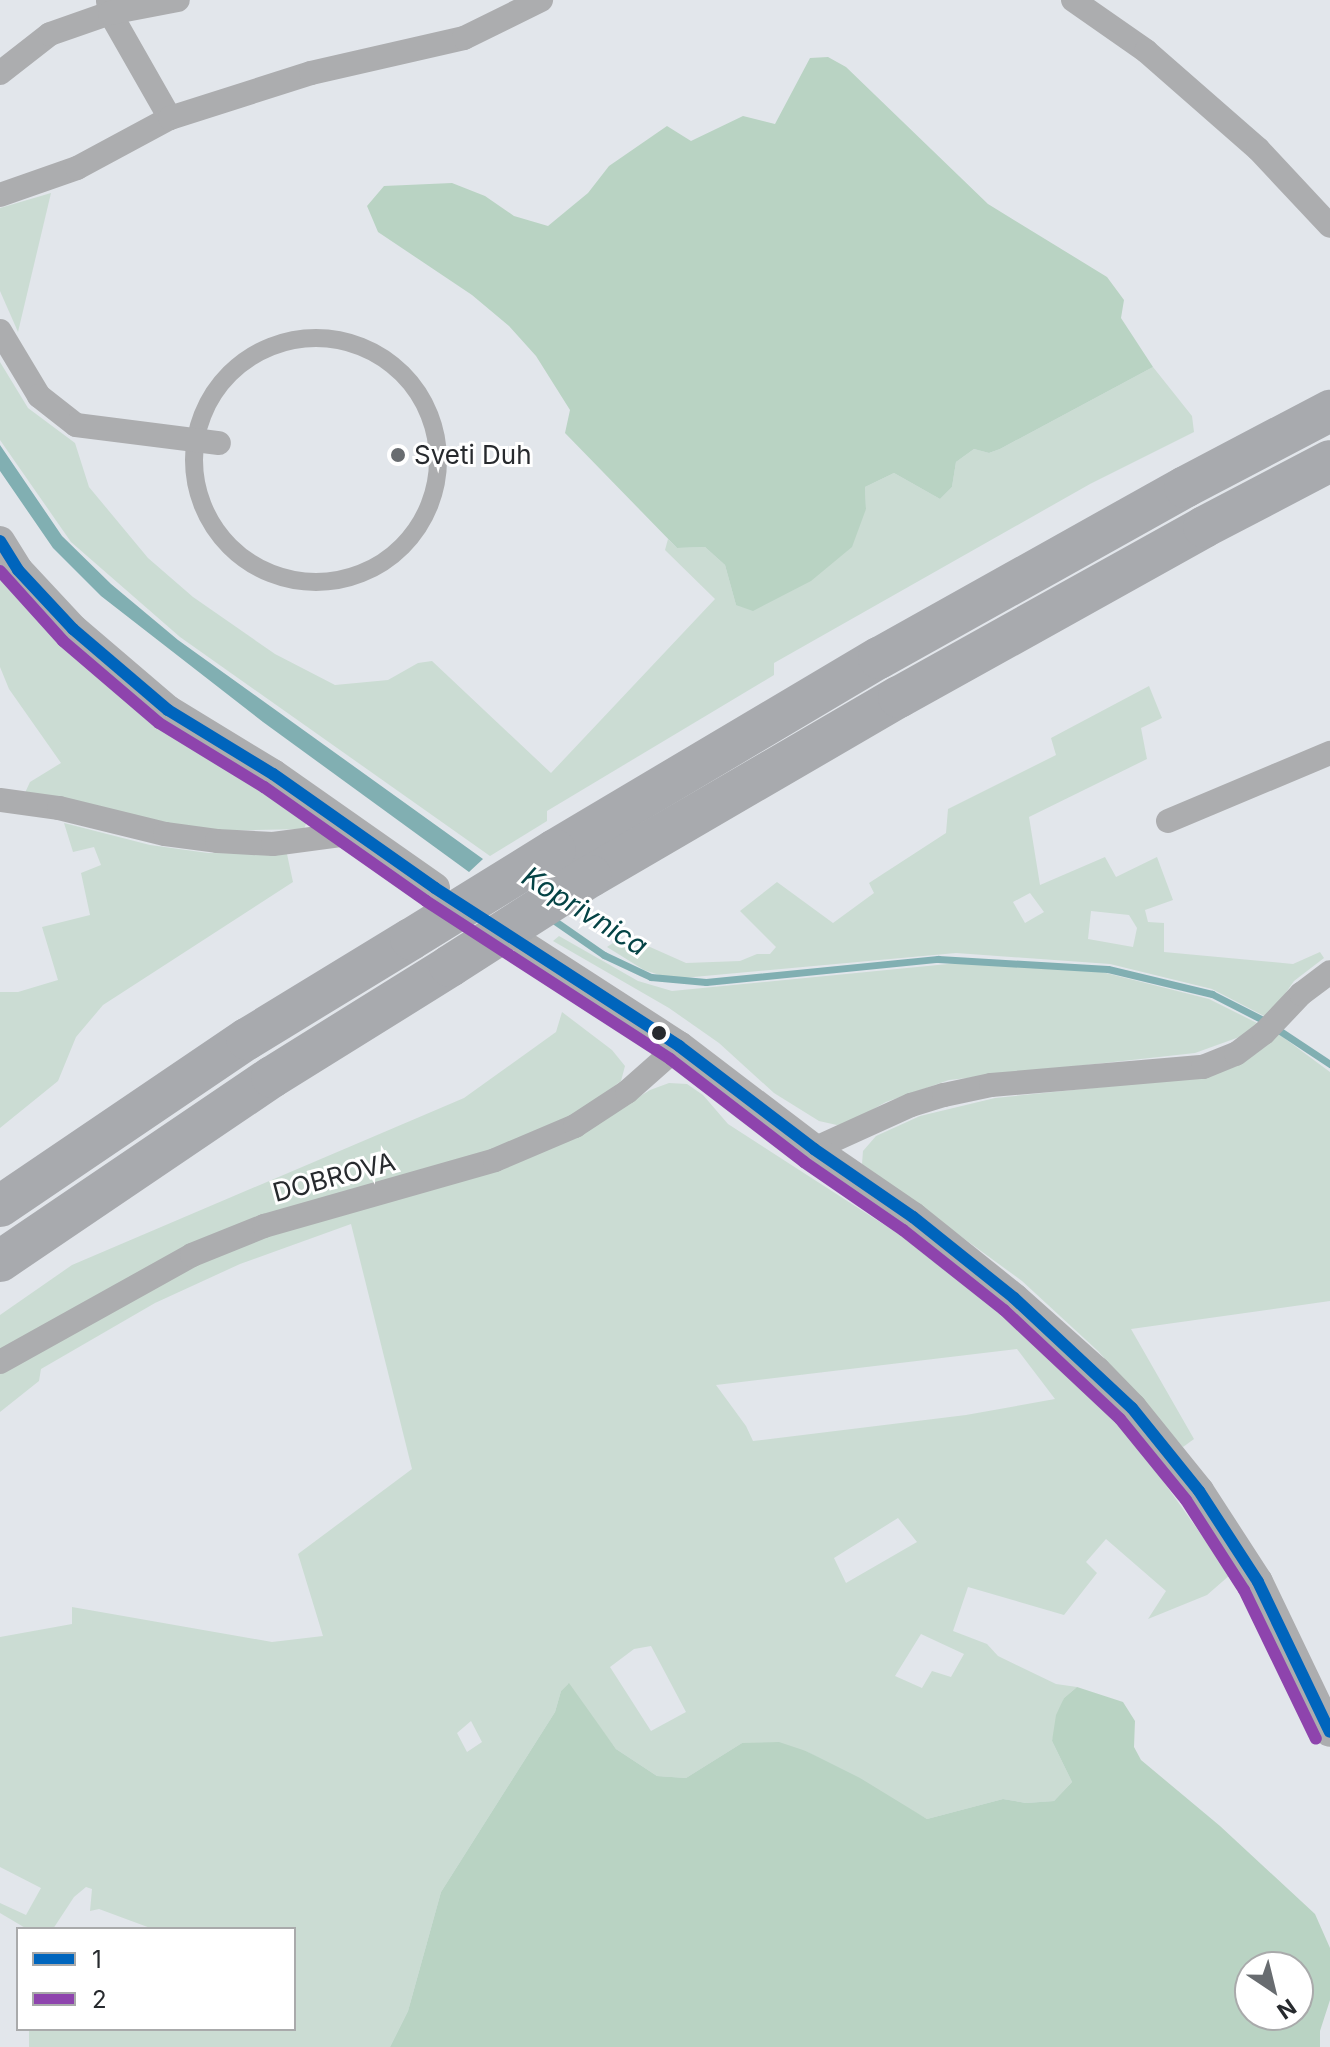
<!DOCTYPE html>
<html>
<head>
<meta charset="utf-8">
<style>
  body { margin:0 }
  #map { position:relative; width:1330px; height:2047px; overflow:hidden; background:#e2e6eb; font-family:Inter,sans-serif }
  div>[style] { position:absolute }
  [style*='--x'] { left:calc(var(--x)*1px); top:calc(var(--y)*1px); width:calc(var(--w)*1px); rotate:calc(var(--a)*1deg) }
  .green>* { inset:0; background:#cbdcd3 }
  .forest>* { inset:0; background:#b9d3c3 }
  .water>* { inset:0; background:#81afb2 }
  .stream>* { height:7px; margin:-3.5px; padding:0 3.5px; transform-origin:3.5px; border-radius:3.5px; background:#81afb2 }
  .pedestrian>* { height:18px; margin:-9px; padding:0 9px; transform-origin:9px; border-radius:9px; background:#acadaf }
  .pedestrian>.ring { margin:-9px; padding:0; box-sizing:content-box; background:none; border:18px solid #acadaf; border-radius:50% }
  .minor>* { height:24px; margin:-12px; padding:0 12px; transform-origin:12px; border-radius:12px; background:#acadaf }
  .tertiary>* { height:30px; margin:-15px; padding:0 15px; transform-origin:15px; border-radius:15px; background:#acadaf }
  .motorway>* { height:42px; margin:-21px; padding:0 21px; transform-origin:21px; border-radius:21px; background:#a8aaae }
  .motorway-bridge>* { height:42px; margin:-21px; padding:0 21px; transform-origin:21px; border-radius:21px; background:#a8aaae }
  .bus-1>* { height:12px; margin:-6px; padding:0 6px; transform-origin:6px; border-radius:6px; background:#0065bd }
  .bus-2>* { height:12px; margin:-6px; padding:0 6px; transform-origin:6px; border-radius:6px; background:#8e44ad }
  .dots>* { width:22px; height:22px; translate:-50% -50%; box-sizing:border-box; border:4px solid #fff; border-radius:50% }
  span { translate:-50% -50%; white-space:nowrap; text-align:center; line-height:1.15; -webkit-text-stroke:6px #fff; paint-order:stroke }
  .poi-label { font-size:26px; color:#272a2e }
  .left { translate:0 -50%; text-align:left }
  .street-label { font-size:26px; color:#272a2e }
  .water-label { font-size:28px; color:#044345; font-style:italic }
  .legend { position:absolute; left:16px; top:1927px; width:280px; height:104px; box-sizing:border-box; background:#fff; border:2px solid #a9aaab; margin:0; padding:10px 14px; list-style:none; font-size:24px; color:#272a2e }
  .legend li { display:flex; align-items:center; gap:16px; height:40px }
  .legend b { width:40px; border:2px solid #a9aaab }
  .north { position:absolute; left:1234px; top:1951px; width:80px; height:80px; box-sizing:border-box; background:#fff; border:2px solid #a9aaab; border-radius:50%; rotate:145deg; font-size:22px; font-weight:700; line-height:32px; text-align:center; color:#272a2e }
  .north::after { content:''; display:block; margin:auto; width:28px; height:36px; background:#686c70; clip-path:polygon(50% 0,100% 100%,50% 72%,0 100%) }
</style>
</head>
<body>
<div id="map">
  <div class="green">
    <div style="clip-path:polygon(51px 193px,18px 332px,0 291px,0 208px)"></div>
    <div style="clip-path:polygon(0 362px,28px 408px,75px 443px,89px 487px,148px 558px,193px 597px,275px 654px,335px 685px,388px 680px,418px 663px,432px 661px,551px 773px,715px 599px,665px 550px,668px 539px,677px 548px,705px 547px,725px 565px,736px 605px,866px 509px,865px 487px,894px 473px,940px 499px,952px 487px,956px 462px,974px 449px,989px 453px,1000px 449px,1153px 367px,1192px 416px,1194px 432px,1090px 484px,774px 663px,774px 675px,547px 811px,547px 821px,490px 856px,180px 637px,71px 542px,0 440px)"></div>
    <div style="clip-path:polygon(0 563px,240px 770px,299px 809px,308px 819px,304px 829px,204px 831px,24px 795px,30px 782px,61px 763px,9px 689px,0 667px)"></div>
    <div style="clip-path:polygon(evenodd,1149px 686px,1162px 718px,1141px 728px,1147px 759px,1029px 817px,1040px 885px,1105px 857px,1116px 877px,1157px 857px,1173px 900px,1145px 910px,1148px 922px,1164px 923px,1164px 952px,1293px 964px,1320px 952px,1324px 958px,1294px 981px,1268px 1018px,1212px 989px,1110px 964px,956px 953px,672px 979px,644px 970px,607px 947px,619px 939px,629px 946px,650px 947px,686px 963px,740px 961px,757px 954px,770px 954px,776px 947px,740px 911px,777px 882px,833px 923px,874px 893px,869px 883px,946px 833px,948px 809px,1056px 755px,1051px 738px,1149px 686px,1030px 893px,1044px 912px,1025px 923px,1013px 902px,1030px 893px,1149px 686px,1091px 911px,1129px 915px,1137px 928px,1133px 947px,1088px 939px,1091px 911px)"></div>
    <div style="clip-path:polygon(64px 823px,150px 845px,208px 853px,287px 854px,293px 882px,103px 1005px,76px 1037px,58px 1081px,0 1128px,0 992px,18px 992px,58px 980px,42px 927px,90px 915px,81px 873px,101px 865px,94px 847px,73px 852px)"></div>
    <div style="clip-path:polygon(559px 936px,638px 981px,672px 991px,958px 963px,1102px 972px,1209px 999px,1261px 1025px,1256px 1031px,1195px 1053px,949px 1080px,886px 1102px,848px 1123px,837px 1125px,819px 1121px,774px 1093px,719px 1043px,669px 1008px,553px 941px)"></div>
    <div style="clip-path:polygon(562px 1012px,612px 1050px,625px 1066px,621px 1081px,580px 1112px,483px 1154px,389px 1181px,0 1350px,0 1315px,72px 1265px,464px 1098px,556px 1032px)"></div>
    <div style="clip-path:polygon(1276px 1032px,1330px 1072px,1330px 1301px,1131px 1329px,1194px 1439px,1183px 1447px,1098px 1351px,1022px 1281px,862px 1164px,863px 1151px,876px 1136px,920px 1116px,995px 1098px,1202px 1077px)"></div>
    <div style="clip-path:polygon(evenodd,669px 1083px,687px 1084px,703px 1095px,728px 1124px,931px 1255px,1010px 1321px,1077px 1381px,1143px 1453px,1230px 1575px,1207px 1595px,1148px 1619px,1166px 1591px,1106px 1539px,1086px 1562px,1097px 1573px,1064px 1615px,968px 1587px,953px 1631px,987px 1644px,998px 1656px,1056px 1684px,1077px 1687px,1064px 1698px,1052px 1741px,1072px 1782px,1054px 1801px,1026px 1803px,1003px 1799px,927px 1819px,806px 1751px,742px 1743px,686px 1778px,657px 1776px,616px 1749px,568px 1684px,561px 1691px,555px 1712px,441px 1892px,408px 2011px,390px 2047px,29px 2047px,29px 2029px,294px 2029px,294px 1929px,153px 1929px,99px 1909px,90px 1911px,92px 1889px,86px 1887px,74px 1897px,53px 1929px,27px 1929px,0 1913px,0 1903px,26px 1915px,41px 1888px,0 1867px,0 1637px,72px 1624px,72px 1607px,272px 1642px,323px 1636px,298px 1554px,412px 1469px,351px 1224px,240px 1264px,155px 1303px,41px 1369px,39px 1381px,0 1412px,0 1372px,166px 1278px,244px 1244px,578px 1135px,650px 1090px,669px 1083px,1017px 1349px,1055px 1399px,966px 1415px,753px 1441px,746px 1426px,716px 1385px,1017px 1349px,669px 1083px,898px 1518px,917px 1542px,846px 1583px,834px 1558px,898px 1518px,669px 1083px,921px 1634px,964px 1654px,951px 1677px,932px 1671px,922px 1688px,895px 1676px,921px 1634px,669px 1083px,651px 1646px,686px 1712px,651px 1731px,610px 1667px,634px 1649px,651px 1646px,669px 1083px,471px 1721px,482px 1742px,467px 1752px,457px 1733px,471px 1721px)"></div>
  </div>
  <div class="forest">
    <div style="clip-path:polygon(828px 57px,846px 67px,988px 204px,1107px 277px,1124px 300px,1121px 318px,1153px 367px,1000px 449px,989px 453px,974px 449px,956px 462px,952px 487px,940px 499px,894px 473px,865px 487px,866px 509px,852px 547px,811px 581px,753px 611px,736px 605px,725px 565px,705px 547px,677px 548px,565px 433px,570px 410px,536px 356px,509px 326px,472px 295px,378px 232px,367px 206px,384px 186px,452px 183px,485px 196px,514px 216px,548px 226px,588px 193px,609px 166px,667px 126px,691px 141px,743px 116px,775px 124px,810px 58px)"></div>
    <div style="clip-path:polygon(evenodd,569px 1683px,616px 1749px,657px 1776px,686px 1778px,742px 1743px,779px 1742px,806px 1751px,860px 1778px,927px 1819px,1003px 1799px,1026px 1803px,1054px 1801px,1072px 1782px,1052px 1741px,1056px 1715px,1064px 1698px,1077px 1687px,1123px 1702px,1135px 1721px,1134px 1747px,1141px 1760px,1220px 1826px,1315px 1914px,1330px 1948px,1330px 2000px,1320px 2031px,1320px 2047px,390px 2047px,408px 2011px,441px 1892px,555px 1712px,561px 1691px,569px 1683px,1250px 1967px,1298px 1967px,1298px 2015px,1250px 2015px,1250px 1967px)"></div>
  </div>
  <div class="water">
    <div style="clip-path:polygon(0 445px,62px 536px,111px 584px,178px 640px,483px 859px,469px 872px,263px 722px,101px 596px,53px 548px,0 471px)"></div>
  </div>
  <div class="stream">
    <div style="--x:549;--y:917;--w:67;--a:34.6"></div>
    <div style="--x:604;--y:955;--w:52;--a:25.1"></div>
    <div style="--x:651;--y:977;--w:55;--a:5.2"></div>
    <div style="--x:706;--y:982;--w:233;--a:-5.7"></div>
    <div style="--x:938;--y:959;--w:170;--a:3.4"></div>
    <div style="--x:1108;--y:969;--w:107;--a:13.5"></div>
    <div style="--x:1212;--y:994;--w:59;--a:27"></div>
    <div style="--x:1265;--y:1021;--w:78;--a:33.5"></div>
  </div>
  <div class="pedestrian">
    <div class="ring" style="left:194px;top:338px;width:226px;height:226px"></div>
  </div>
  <div class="minor">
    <div style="--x:1073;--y:0;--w:89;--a:34.9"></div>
    <div style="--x:1146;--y:51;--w:149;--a:41.2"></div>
    <div style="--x:1258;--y:149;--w:105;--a:46.9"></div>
    <div style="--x:108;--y:1;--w:12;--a:81"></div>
    <div style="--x:110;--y:13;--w:121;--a:60.3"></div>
    <div style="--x:0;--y:73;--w:63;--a:-38"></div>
    <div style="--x:50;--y:34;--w:64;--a:-19.3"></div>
    <div style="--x:110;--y:13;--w:69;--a:-10.8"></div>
    <div style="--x:0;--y:195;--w:82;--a:-19.3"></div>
    <div style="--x:77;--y:168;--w:106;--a:-28.3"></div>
    <div style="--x:170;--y:118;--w:148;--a:-17.7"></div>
    <div style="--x:311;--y:73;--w:157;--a:-12.9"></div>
    <div style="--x:464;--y:38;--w:86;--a:-26.3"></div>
    <div style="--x:0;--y:331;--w:76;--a:59"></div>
    <div style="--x:39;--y:396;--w:47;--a:38.1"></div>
    <div style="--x:76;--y:425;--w:144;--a:7.2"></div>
    <div style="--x:0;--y:800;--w:60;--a:7.7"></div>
    <div style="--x:59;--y:808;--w:109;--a:13.8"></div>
    <div style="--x:165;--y:834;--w:52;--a:7.7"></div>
    <div style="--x:217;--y:841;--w:56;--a:3.1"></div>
    <div style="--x:273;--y:844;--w:83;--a:-7.6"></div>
    <div style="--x:1168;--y:821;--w:176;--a:-22.8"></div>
    <div style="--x:814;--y:1149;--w:107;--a:-24.4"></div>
    <div style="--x:911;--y:1105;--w:34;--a:-17"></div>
    <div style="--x:944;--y:1095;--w:48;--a:-12"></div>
    <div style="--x:991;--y:1085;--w:213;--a:-4.9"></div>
    <div style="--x:1203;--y:1067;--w:35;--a:-22"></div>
    <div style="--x:1236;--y:1054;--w:35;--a:-37"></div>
    <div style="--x:1264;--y:1033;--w:54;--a:-46.5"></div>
    <div style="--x:1301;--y:994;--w:36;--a:-37"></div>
    <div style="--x:0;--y:1362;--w:220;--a:-29.1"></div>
    <div style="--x:192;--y:1255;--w:78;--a:-21.9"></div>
    <div style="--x:264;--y:1226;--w:240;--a:-15.9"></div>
    <div style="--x:495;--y:1160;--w:87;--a:-23"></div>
    <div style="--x:575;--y:1126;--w:62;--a:-33.2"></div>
    <div style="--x:627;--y:1092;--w:69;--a:-41.5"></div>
  </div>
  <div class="tertiary">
    <div style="--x:0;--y:541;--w:34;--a:58"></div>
    <div style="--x:18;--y:570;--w:81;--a:47"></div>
    <div style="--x:73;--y:629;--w:125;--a:40.5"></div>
    <div style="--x:168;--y:710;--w:123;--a:31.4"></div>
    <div style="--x:273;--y:774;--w:198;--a:35.1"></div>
    <div style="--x:529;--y:949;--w:179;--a:32.9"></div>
    <div style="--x:679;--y:1046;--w:170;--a:37.3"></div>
    <div style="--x:814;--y:1149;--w:120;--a:34.5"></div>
    <div style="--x:913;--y:1217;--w:129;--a:38.7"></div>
    <div style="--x:1014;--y:1298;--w:110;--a:41.7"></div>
    <div style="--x:1096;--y:1371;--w:52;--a:45.8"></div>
    <div style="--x:1132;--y:1408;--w:107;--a:51.1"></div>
    <div style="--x:1199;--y:1491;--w:108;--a:57"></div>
    <div style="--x:1258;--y:1582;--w:166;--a:64.4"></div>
  </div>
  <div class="motorway">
    <div style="--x:555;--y:850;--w:377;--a:-30.7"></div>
    <div style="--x:879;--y:658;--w:351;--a:-29.2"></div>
    <div style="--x:1185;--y:487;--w:164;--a:-27.7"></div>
    <div style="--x:591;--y:876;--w:356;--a:-30.2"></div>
    <div style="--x:899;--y:697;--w:349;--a:-29.1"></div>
    <div style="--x:1204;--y:527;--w:142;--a:-27.6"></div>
    <div style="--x:0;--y:1206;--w:298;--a:-34.1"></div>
    <div style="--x:247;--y:1039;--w:192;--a:-31.4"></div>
    <div style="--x:0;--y:1261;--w:328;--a:-34.1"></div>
    <div style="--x:272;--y:1077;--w:210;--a:-31.9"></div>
  </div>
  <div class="motorway-bridge">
    <div style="--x:411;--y:939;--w:169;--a:-31.7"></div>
    <div style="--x:450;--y:966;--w:167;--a:-32.6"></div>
  </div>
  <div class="bus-1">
    <div style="--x:0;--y:541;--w:34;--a:58"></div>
    <div style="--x:18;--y:570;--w:81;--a:47"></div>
    <div style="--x:73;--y:629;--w:125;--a:40.5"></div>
    <div style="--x:168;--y:710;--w:123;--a:31.4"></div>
    <div style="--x:273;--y:774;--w:198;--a:35.1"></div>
    <div style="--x:435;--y:888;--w:291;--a:32.9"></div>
    <div style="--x:679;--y:1046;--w:170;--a:37.3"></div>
    <div style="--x:814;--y:1149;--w:120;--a:34.5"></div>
    <div style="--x:913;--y:1217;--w:129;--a:38.7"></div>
    <div style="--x:1014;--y:1298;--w:161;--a:43"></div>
    <div style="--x:1132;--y:1408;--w:107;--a:51.1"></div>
    <div style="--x:1199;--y:1491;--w:108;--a:57"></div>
    <div style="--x:1258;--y:1582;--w:166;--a:64.4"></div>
  </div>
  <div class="bus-2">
    <div style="--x:0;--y:571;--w:94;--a:48"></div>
    <div style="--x:63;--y:641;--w:126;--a:40.5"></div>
    <div style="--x:159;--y:723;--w:123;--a:31.4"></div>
    <div style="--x:264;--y:787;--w:198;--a:35.1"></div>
    <div style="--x:426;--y:901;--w:291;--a:32.9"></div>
    <div style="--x:670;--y:1059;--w:169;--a:37.5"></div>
    <div style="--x:804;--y:1162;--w:120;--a:34.5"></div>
    <div style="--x:903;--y:1230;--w:129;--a:38.4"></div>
    <div style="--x:1004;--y:1310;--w:159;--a:43.2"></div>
    <div style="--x:1120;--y:1419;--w:104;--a:50.8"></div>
    <div style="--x:1186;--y:1500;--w:107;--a:57.2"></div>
    <div style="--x:1244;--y:1590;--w:165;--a:64.2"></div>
  </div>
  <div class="dots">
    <div style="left:398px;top:455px;background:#686c70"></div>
    <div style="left:659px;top:1033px;background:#272a2e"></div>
  </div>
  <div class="poi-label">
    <span class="left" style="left:414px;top:455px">Sveti Duh</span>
  </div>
  <div class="street-label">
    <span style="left:334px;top:1177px;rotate:-15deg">DOBROVA</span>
  </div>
  <div class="water-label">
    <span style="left:585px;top:911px;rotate:32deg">Koprivnica</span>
  </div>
  <ul class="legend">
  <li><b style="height:10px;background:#0065bd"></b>1</li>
  <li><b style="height:10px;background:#8e44ad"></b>2</li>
  </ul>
  <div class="north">N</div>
</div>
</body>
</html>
